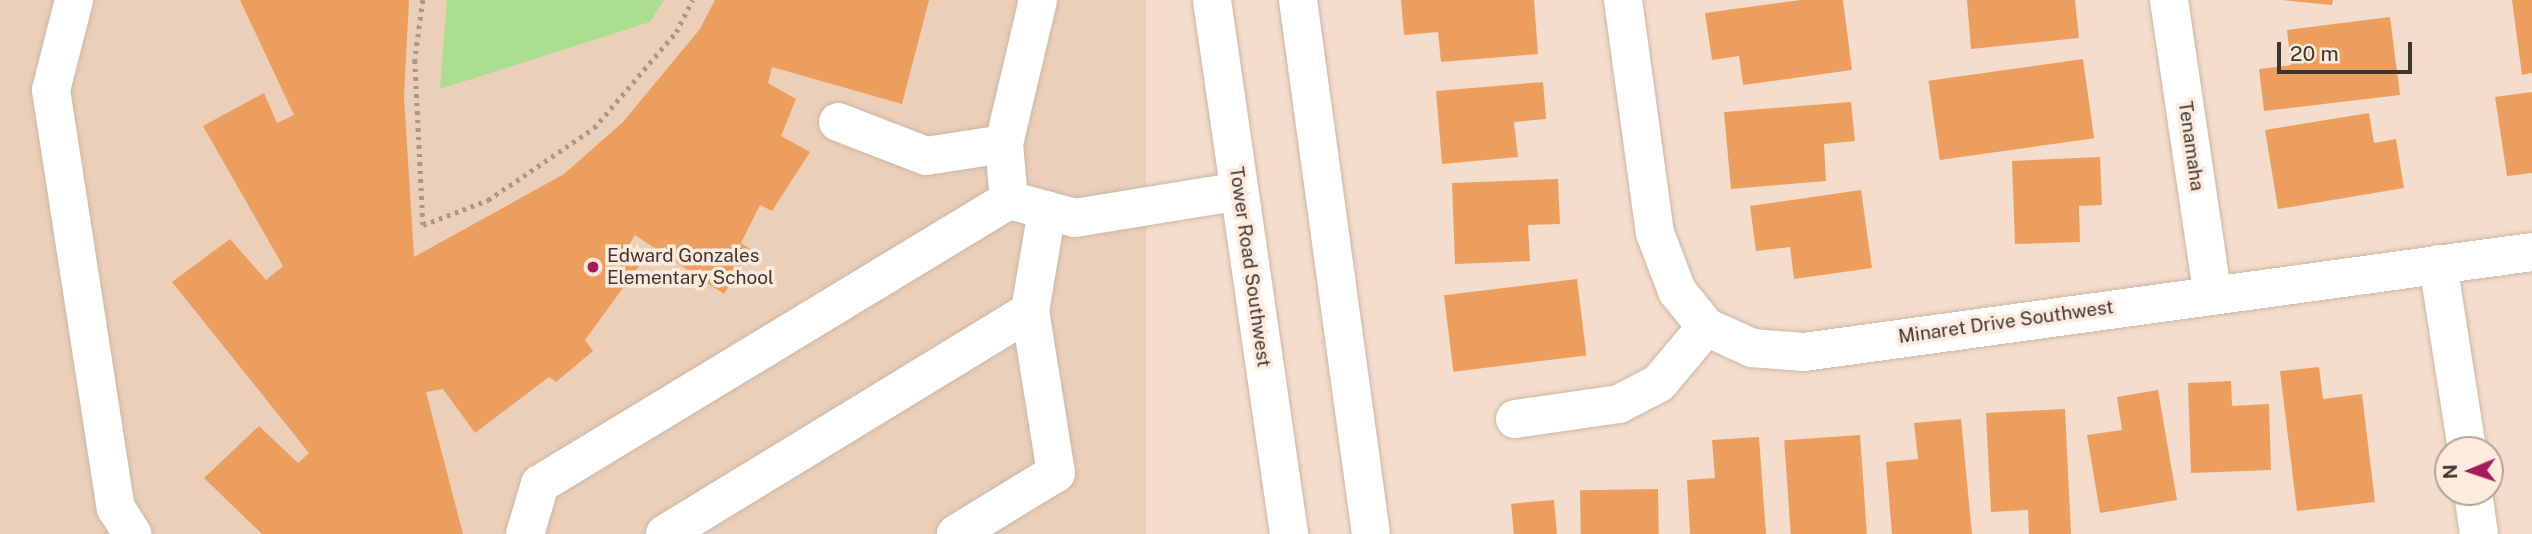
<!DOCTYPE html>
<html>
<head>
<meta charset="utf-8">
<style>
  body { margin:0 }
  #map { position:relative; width:2532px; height:534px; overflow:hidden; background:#f4ddcc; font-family:"Public Sans",sans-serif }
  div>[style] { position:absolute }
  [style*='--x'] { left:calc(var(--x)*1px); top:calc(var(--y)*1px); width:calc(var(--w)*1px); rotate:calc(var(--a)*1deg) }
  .built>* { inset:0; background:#ebcfb9; transform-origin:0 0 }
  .green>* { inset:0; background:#acde92 }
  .building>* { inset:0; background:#ec9e5e; transform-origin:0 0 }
  .path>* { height:4.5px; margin-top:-2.25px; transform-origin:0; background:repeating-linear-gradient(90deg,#a9978b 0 3.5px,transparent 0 8.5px) }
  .roads { filter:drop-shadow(0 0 2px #ccb6a5) drop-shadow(0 0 2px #ccb6a5) }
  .minor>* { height:38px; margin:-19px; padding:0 19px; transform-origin:19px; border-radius:19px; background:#fff }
  .dots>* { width:19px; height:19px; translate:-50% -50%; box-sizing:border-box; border:4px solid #feebde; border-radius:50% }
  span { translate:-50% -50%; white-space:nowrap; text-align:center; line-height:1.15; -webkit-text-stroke:7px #feebde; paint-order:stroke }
  .street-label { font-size:19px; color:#3f362f }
  .poi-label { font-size:19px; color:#3f362f }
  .left { translate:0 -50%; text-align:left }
  .north { position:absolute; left:2434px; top:436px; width:70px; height:70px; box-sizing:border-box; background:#feebde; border:2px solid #b2a398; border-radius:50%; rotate:268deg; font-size:19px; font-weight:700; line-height:28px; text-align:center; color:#3f362f }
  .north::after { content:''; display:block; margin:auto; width:24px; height:32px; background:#a81a5c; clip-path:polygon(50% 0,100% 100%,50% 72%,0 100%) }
  .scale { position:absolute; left:2277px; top:42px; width:135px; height:32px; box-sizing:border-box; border:4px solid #3f362f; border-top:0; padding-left:9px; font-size:21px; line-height:24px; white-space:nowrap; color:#3f362f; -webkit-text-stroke:5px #feebde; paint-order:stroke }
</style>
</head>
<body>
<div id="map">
  <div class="built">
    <div style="left:0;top:0;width:1146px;height:534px"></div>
  </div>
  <div class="green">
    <div style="clip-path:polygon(447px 0,664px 0,650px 22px,440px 89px)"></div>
  </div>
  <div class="building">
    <div style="clip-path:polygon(240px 0,409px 0,404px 97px,414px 257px,564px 174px,622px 123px,700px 29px,715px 0,929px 0,902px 104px,772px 67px,768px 83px,796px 99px,781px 136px,810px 152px,772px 211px,760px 205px,741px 243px,751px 250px,724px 294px,635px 235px,628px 247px,639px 266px,585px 340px,593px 351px,556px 382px,549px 377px,475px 433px,443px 389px,426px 392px,463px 534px,262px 534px,204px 478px,259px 426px,298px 463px,309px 453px,172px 282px,230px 239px,266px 280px,283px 266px,203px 126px,264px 93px,277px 123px,294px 115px)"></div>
    <div style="clip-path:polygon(1401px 0,1534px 0,1538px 54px,1441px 62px,1438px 32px,1404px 35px)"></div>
    <div style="clip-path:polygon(1801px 0,1843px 0,1852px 70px,1743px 85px,1739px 56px,1712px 60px,1705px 13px)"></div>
    <div style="clip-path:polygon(1967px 0,2075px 0,2079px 38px,1971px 49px)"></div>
    <div style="clip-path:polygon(2282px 0,2333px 0,2332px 5px)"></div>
    <div style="clip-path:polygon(2512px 0,2532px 0,2532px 73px,2522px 75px)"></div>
    <div style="clip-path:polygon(2390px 17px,2400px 95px,2264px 111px,2259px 69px,2291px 65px,2287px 30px)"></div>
    <div style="left:2083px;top:59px;width:80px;height:156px;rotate:82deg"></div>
    <div style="clip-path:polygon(1543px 82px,1546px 119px,1514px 122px,1518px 157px,1442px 164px,1436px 91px)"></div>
    <div style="clip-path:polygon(2532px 92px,2532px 173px,2507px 176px,2495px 97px)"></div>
    <div style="clip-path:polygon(1851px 102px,1855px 141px,1824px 144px,1826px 181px,1731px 189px,1724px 112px)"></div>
    <div style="clip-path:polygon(2369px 113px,2374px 143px,2396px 139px,2404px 188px,2278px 209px,2265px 130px)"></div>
    <div style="clip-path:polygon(2100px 157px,2102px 205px,2079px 206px,2080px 242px,2015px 244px,2012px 161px)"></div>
    <div style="clip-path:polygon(1558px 179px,1560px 224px,1528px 225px,1530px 261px,1455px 264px,1452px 183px)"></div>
    <div style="clip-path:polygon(1861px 190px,1872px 268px,1794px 279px,1790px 247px,1756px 251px,1750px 206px)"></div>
    <div style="left:1577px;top:279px;width:77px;height:134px;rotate:83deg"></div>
    <div style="clip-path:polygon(2319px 367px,2323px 399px,2362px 394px,2375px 502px,2297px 511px,2280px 371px)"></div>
    <div style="clip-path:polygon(2231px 381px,2232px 406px,2269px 404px,2271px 470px,2191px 473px,2188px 383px)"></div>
    <div style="clip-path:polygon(2158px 390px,2177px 500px,2100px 513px,2087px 435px,2122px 430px,2117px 397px)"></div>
    <div style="clip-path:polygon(2065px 409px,2071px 534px,2029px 534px,2028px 510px,1991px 512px,1986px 413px)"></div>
    <div style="clip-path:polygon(1961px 419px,1972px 534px,1892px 534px,1886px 462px,1918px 459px,1914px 423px)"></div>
    <div style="left:1860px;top:435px;width:99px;height:76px;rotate:86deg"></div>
    <div style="clip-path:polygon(1759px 437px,1766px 534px,1690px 534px,1687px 480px,1715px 478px,1712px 440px)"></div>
    <div style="left:1658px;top:489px;width:45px;height:78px;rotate:89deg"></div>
    <div style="left:1554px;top:500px;width:34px;height:43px;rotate:85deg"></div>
  </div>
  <div class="path">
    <div style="--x:423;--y:0;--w:61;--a:97.6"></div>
    <div style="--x:415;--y:60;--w:165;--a:87.2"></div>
    <div style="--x:423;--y:225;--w:70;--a:-21"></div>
    <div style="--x:488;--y:200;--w:128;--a:-34.2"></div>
    <div style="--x:594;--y:128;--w:126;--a:-49.5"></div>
    <div style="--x:676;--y:32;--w:36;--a:-63"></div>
  </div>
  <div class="roads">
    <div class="minor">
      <div style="--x:74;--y:0;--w:93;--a:104.3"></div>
      <div style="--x:51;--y:90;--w:423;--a:81.2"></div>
      <div style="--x:116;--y:508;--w:31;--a:58"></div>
      <div style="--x:1212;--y:0;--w:540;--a:81.79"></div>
      <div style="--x:1298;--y:0;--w:539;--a:82.22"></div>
      <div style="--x:1623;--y:0;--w:235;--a:82.2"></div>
      <div style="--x:1655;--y:233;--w:62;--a:69.2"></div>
      <div style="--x:1677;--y:291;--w:46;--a:51.1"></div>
      <div style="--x:2169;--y:0;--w:294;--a:81.6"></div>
      <div style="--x:838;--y:122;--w:94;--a:21.1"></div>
      <div style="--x:926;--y:156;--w:79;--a:-8.7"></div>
      <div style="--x:1009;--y:200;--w:56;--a:-95.1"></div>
      <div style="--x:1004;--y:144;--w:148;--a:-76.7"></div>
      <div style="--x:2438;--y:264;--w:188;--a:81.1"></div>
      <div style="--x:1515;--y:419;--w:105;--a:-8.2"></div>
      <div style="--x:1619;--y:404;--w:45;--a:-27.7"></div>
      <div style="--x:1659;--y:383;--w:73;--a:-50"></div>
      <div style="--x:1706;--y:327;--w:51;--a:24.5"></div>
      <div style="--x:1752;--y:348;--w:52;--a:4.4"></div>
      <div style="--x:1804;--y:352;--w:735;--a:-7.82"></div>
      <div style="--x:2473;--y:492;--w:42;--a:81.9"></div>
      <div style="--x:525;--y:534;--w:52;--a:-73.3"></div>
      <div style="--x:540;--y:484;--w:548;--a:-31.2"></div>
      <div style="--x:1009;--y:200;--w:68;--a:15.3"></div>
      <div style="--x:1075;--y:218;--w:166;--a:-9.3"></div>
      <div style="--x:665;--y:534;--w:428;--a:-31.4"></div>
      <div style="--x:956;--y:534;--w:117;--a:-31.4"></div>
      <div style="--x:1056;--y:473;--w:164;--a:-99.1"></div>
      <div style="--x:1030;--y:311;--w:102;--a:-80.4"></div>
    </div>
  </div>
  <div class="dots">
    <div style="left:593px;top:267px;background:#a81a5c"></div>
  </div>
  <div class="street-label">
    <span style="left:2191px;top:146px;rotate:82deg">Tenamaha</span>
    <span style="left:1250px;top:267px;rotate:82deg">Tower Road Southwest</span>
    <span style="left:2006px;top:322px;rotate:-8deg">Minaret Drive Southwest</span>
  </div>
  <div class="poi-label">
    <span class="left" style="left:607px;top:267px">Edward Gonzales<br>Elementary School</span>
  </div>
  <div class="north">N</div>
  <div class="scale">20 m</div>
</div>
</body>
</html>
